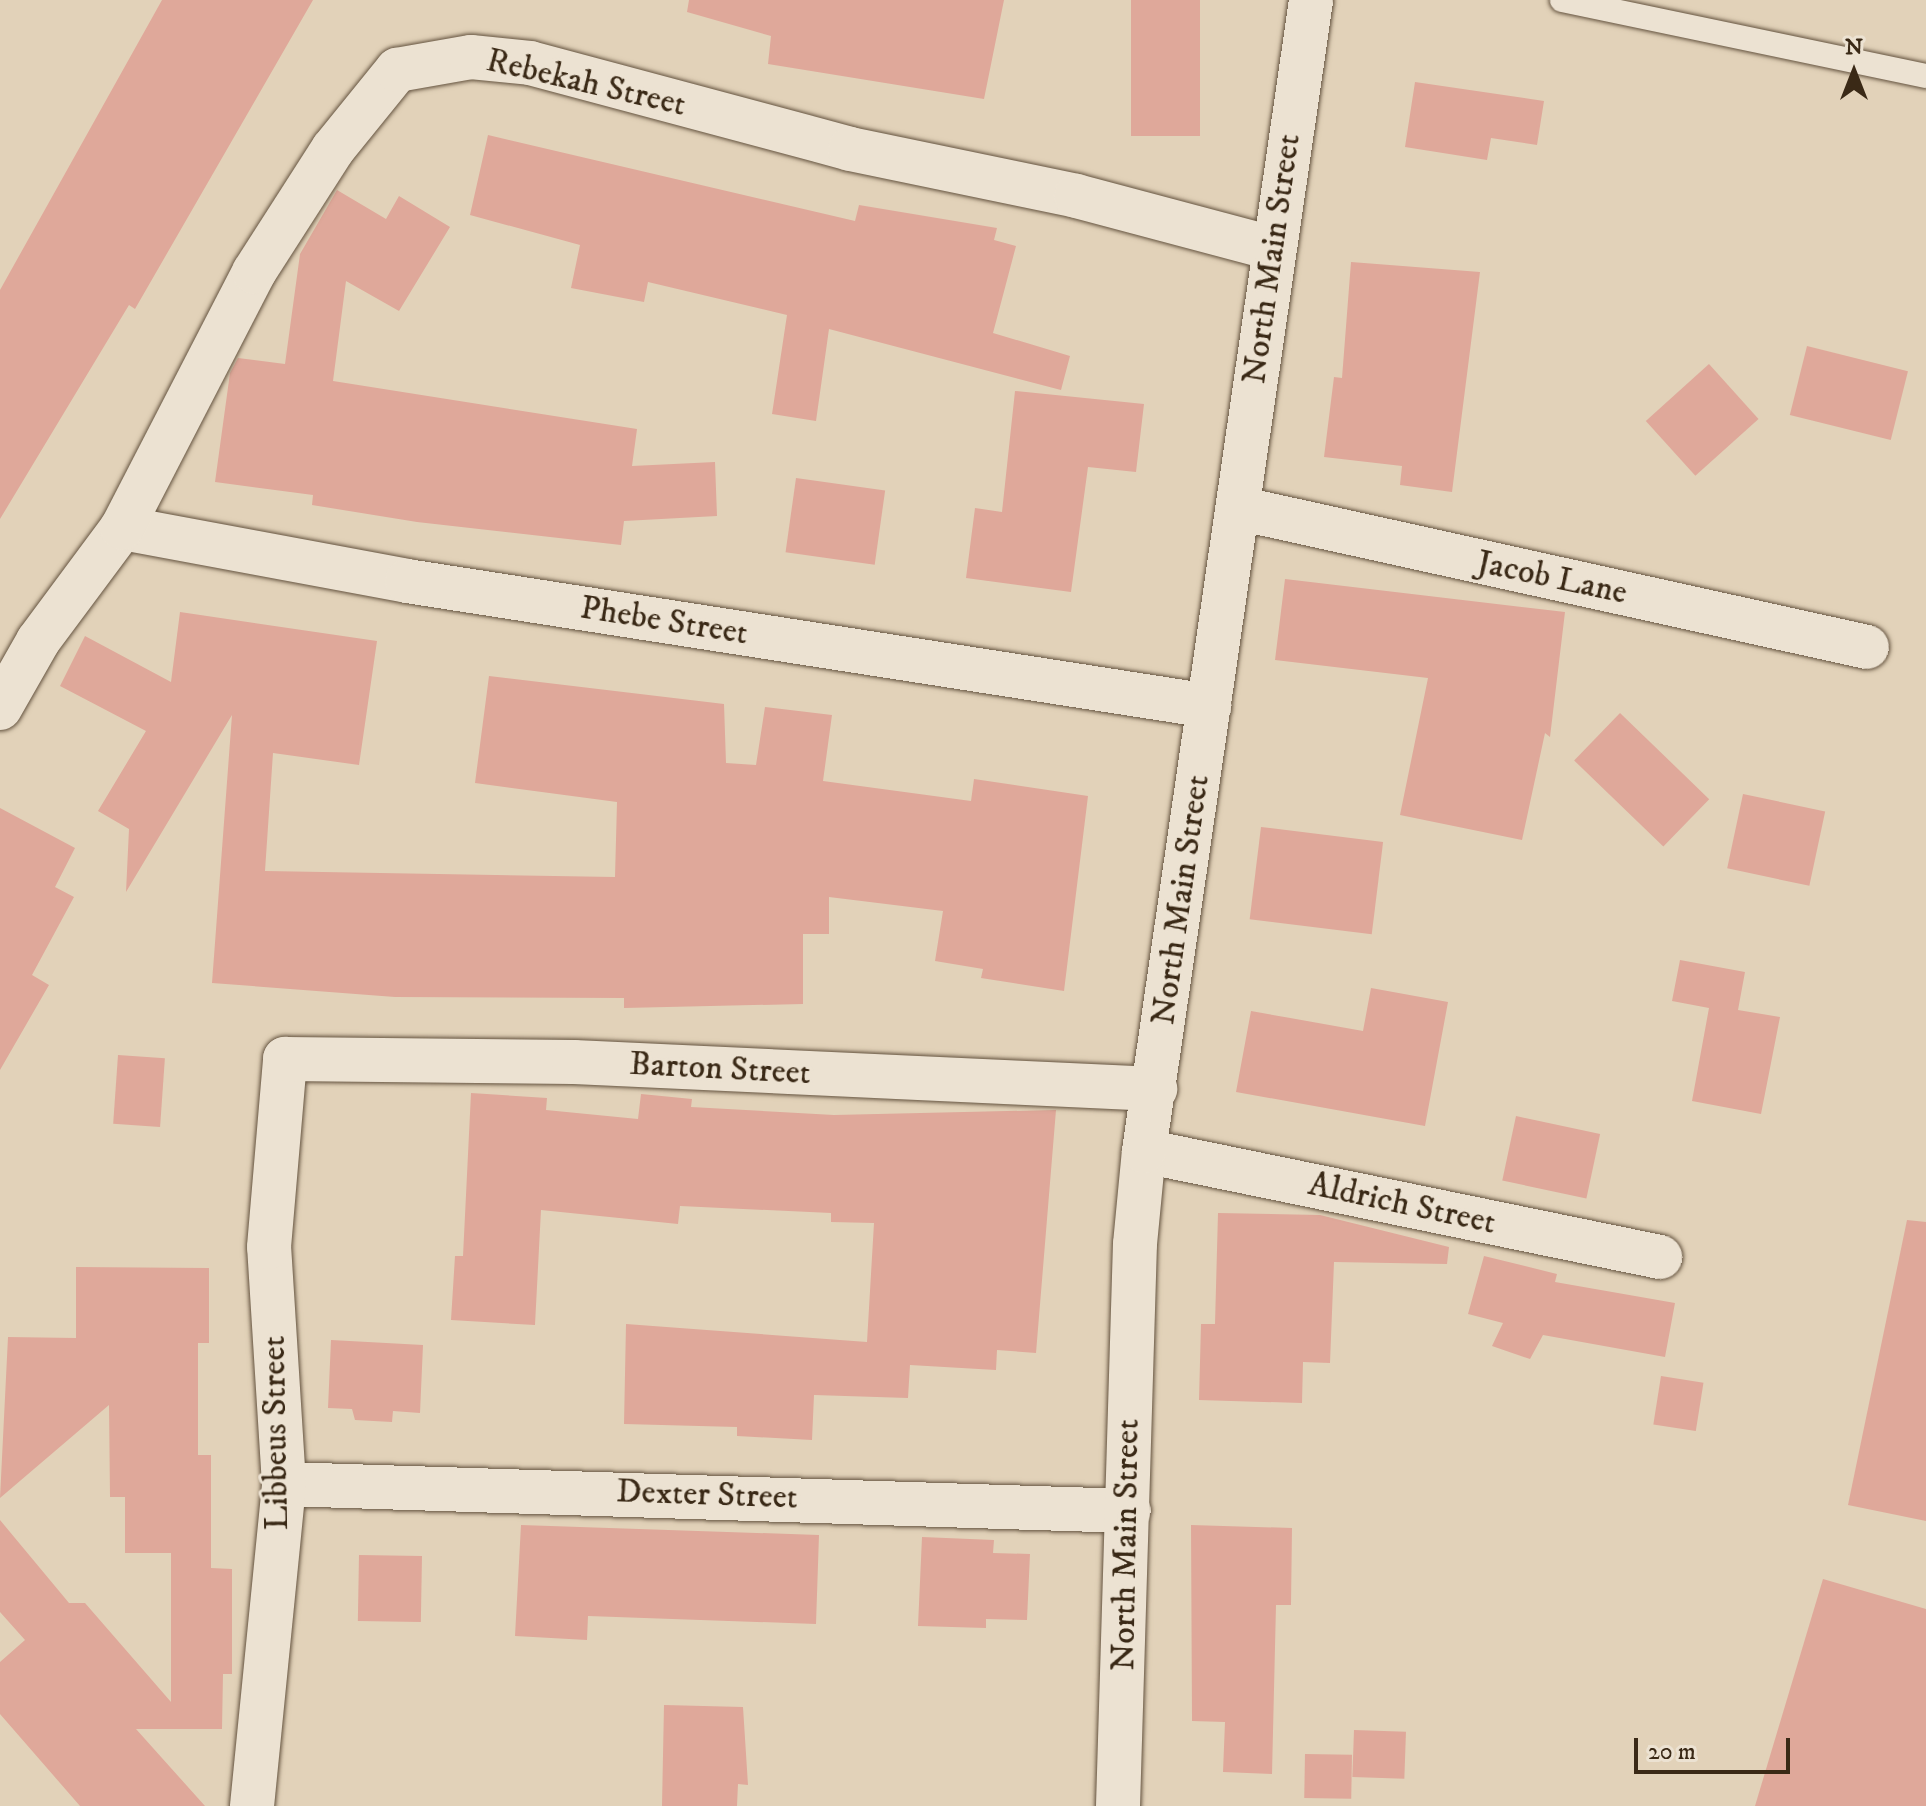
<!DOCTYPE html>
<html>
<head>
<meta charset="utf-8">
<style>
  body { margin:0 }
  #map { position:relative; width:1926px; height:1806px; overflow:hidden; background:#e2d2b9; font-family:"IM FELL DW Pica",serif }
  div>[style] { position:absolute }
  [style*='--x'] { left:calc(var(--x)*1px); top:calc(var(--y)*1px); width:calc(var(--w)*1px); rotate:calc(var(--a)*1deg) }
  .building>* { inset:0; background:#dfa89a; transform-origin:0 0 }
  .roads { filter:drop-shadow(0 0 2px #64533f) drop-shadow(0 0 2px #64533f) }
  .lane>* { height:24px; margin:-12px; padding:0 12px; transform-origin:12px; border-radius:12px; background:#ece2d2 }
  .street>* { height:44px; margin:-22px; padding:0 22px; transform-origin:22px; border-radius:22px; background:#ece2d2 }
  .secondary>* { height:44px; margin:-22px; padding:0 22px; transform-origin:22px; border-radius:22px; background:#ece2d2 }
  span { translate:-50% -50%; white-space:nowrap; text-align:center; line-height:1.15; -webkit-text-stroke:6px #ece2d2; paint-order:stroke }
  .street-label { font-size:34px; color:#3a2916 }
  .north { position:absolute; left:1814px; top:32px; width:80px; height:80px; -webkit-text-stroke:6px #ece2d2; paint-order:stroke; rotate:0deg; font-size:22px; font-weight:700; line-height:32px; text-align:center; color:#3a2916 }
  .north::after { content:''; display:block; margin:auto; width:28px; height:36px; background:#3a2916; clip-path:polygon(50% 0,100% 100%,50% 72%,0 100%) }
  .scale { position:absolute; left:1634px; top:1738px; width:156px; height:36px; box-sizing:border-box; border:4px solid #3a2916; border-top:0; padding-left:10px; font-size:24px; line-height:28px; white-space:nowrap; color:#3a2916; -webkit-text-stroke:6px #ece2d2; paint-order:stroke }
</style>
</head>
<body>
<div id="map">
  <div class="building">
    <div style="clip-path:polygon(162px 0,313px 0,135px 309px,129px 305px,0 519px,0 290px)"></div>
    <div style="clip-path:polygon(689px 0,1004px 0,984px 99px,768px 64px,771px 36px,687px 12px)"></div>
    <div style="left:1131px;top:0;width:69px;height:136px"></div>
    <div style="clip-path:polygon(1415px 82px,1544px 101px,1537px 145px,1491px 138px,1487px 160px,1405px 147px)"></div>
    <div style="clip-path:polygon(488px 135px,855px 221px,859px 205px,997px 228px,994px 240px,1016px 246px,993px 333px,1070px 356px,1061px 390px,829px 329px,816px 421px,772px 414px,787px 315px,648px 282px,644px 302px,571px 288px,580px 245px,470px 215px)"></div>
    <div style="clip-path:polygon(337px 190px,386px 219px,399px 196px,450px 227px,399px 311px,346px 281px,333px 381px,637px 429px,632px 466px,715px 462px,717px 516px,624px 521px,621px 545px,417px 522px,312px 505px,313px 495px,215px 482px,230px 373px,238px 358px,285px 364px,300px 254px)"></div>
    <div style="clip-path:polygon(1351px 262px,1480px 272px,1452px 492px,1400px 485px,1402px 466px,1324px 457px,1334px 377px,1342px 378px)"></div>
    <div style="left:1807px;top:346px;width:104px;height:71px;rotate:14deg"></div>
    <div style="left:1709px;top:364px;width:74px;height:85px;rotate:48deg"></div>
    <div style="clip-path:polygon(1015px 391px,1144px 404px,1136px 472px,1088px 467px,1071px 592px,966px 578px,975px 508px,1002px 512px)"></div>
    <div style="left:796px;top:478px;width:90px;height:75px;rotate:8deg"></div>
    <div style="clip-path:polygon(1285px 579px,1565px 612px,1550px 737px,1545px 733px,1522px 840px,1400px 815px,1428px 678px,1275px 660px)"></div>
    <div style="clip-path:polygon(180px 612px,377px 641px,359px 765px,273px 753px,265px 871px,615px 877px,617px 802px,475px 783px,489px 676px,724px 704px,726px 763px,756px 765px,765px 707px,832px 715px,823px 781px,971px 801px,974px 779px,1088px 796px,1064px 991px,981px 978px,983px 969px,935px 961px,943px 911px,829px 897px,829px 934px,803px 934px,803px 1004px,624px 1008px,624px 998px,395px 997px,212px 983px,232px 715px,126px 892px,129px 829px,98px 811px,146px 731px,60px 686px,85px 636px,171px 682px)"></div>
    <div style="left:1620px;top:713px;width:124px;height:66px;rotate:44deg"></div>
    <div style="left:1743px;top:794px;width:84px;height:76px;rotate:12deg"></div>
    <div style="clip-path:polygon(0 808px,75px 848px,55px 887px,74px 897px,32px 975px,49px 985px,0 1070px)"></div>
    <div style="left:1261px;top:827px;width:123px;height:93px;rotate:7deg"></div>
    <div style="clip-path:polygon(1680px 960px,1745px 972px,1738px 1010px,1780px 1017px,1761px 1114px,1692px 1101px,1709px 1008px,1672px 1001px)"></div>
    <div style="clip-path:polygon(1371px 988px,1448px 1002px,1425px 1126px,1236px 1092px,1251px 1011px,1363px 1031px)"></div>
    <div style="left:118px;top:1055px;width:47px;height:69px;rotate:4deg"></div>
    <div style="clip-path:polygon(471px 1093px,547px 1098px,546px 1110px,638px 1119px,641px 1094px,692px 1099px,691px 1107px,834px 1115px,1056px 1110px,1036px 1353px,997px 1350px,996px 1370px,910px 1365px,908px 1398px,814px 1395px,812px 1440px,737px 1436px,737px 1427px,624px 1424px,626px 1324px,867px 1342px,874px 1223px,831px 1222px,831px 1213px,680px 1206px,678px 1224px,541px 1210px,535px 1325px,451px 1320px,455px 1256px,463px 1256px)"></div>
    <div style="left:1516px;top:1116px;width:86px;height:66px;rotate:12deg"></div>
    <div style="clip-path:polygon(1218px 1213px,1320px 1215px,1449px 1247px,1447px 1264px,1334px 1262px,1330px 1363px,1303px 1362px,1302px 1403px,1199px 1400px,1201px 1324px,1215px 1324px)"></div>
    <div style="clip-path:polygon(1907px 1220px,1926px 1222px,1926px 1521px,1848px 1505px)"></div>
    <div style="clip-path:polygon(1484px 1256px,1557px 1274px,1555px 1282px,1675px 1303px,1665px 1357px,1543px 1335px,1530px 1359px,1492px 1346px,1503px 1323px,1468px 1314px)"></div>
    <div style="clip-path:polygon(76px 1267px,209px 1268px,209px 1343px,198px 1343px,198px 1455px,211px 1455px,211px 1568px,232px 1569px,232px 1674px,223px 1674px,222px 1729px,136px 1729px,205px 1806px,80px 1806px,0 1714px,0 1662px,25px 1640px,0 1612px,0 1520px,69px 1603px,85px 1603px,171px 1702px,171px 1553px,125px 1553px,125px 1497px,110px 1497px,109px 1405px,0 1498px,8px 1337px,76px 1338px)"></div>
    <div style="clip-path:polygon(331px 1340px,423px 1345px,420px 1413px,393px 1411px,392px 1422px,355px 1420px,352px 1409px,328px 1408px)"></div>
    <div style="left:1661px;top:1376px;width:43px;height:49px;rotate:9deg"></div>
    <div style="clip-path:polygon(521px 1525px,819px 1535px,816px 1624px,588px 1616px,587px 1640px,515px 1636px)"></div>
    <div style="clip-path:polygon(1191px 1525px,1292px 1528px,1291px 1605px,1276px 1605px,1272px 1774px,1223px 1772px,1225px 1722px,1192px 1721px)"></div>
    <div style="clip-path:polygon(922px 1537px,994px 1540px,993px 1553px,1030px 1554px,1027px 1620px,986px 1619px,986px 1628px,918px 1626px)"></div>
    <div style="left:359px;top:1555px;width:63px;height:66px;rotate:1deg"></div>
    <div style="clip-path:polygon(1823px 1579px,1926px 1609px,1926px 1806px,1755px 1806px)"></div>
    <div style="clip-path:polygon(664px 1705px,743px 1707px,748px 1785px,738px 1784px,737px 1806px,662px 1806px)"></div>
    <div style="left:1354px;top:1730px;width:52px;height:47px;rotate:2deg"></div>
    <div style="left:1305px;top:1754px;width:47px;height:44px;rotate:1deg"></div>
  </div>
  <div class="roads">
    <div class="lane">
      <div style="--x:1562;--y:0;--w:372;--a:11.8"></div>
    </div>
    <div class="street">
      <div style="--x:1238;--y:508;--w:644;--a:12.46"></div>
      <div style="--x:122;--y:528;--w:290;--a:10.5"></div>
      <div style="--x:407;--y:581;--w:812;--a:8.86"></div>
      <div style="--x:0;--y:708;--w:77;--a:-60.4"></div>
      <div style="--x:38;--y:641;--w:141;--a:-53.4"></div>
      <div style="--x:122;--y:528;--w:288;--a:-62.7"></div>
      <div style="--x:254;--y:272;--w:146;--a:-57.3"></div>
      <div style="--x:333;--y:149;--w:102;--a:-51"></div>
      <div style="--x:397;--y:70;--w:75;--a:-10"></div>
      <div style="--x:471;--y:57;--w:59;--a:5.8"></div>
      <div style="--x:530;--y:63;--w:331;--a:15"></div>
      <div style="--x:850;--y:149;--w:231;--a:11.7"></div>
      <div style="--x:1076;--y:196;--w:203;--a:14.9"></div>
      <div style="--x:1144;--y:1151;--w:527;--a:11.61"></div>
      <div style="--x:284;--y:1484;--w:845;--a:1.83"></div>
      <div style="--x:252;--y:1806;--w:324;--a:-84.3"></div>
      <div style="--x:284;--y:1484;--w:237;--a:-93.6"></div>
      <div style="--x:269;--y:1247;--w:189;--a:-85.1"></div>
      <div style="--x:285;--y:1059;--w:289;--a:0.6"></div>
      <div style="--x:574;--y:1062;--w:582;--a:2.66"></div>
    </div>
    <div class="secondary">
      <div style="--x:1118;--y:1806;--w:562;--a:-88.27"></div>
      <div style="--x:1135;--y:1244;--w:93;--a:-84.5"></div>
      <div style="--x:1144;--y:1151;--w:1163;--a:-81.74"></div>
    </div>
  </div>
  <div class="street-label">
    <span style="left:586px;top:83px;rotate:13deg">Rebekah Street</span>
    <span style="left:1272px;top:259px;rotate:-82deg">North Main Street</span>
    <span style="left:1552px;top:578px;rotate:12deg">Jacob Lane</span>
    <span style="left:664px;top:621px;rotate:9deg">Phebe Street</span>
    <span style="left:1181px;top:900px;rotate:-82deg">North Main Street</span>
    <span style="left:720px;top:1069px;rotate:3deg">Barton Street</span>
    <span style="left:1402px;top:1204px;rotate:12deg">Aldrich Street</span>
    <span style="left:276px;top:1433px;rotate:-91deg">Libbeus Street</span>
    <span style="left:707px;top:1495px;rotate:2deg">Dexter Street</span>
    <span style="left:1126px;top:1545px;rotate:-89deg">North Main Street</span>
  </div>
  <div class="north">N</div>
  <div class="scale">20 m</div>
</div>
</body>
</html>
